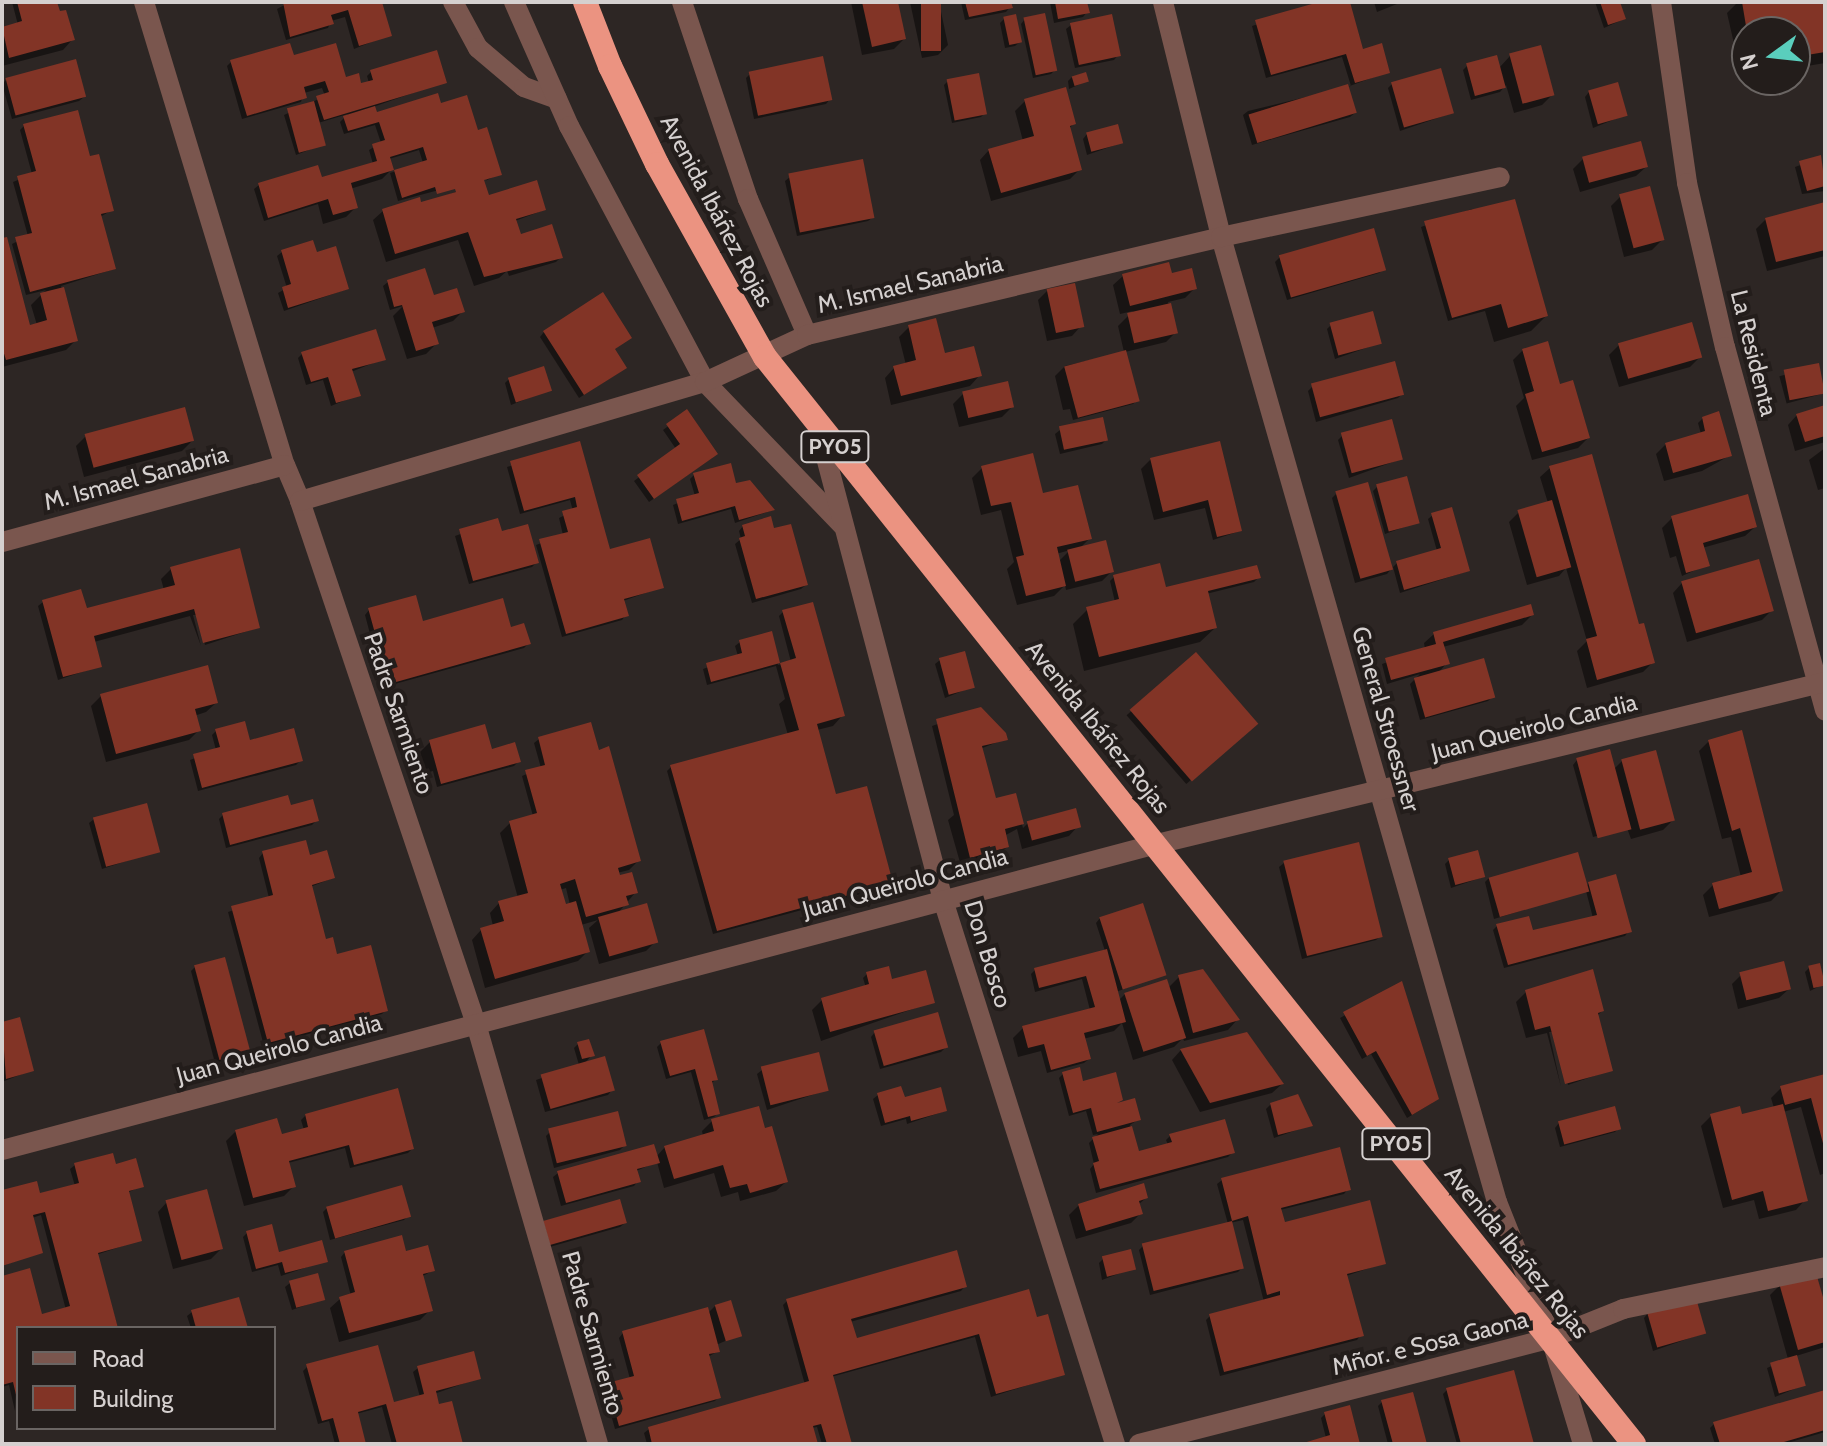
<!DOCTYPE html>
<html>
<head>
<meta charset="utf-8">
<style>
  body { margin:0 }
  #map { position:relative; width:1827px; height:1446px; overflow:hidden; background:#2d2624; font-family:Cabin,sans-serif }
  div>[style] { position:absolute }
  [style*='--x'] { left:calc(var(--x)*1px); top:calc(var(--y)*1px); width:calc(var(--w)*1px); rotate:calc(var(--a)*1deg) }
  .shadow>* { inset:0; background:#0007; transform-origin:0 0 }
  .building>* { inset:0; background:#823426; transform-origin:0 0 }
  .minor>* { height:20px; margin:-10px; padding:0 10px; transform-origin:10px; border-radius:10px; background:#7a564e }
  .highway>* { height:24px; margin:-12px; padding:0 12px; transform-origin:12px; border-radius:12px; background:#eb9381 }
  span { translate:-50% -50%; white-space:nowrap; text-align:center; line-height:1.15; -webkit-text-stroke:8px #231d1b; paint-order:stroke }
  .shield-label span { padding:2px 6px; background:#231d1b; border:2px solid; border-radius:6px; -webkit-text-stroke-width:0 }
  .shield-label { font-size:22px; color:#d5d0cf; font-weight:700 }
  .street-label { font-size:24px; color:#d5d0cf }
  .frame { position:absolute; inset:0; border:4px solid #d5d0cf; pointer-events:none }
  .legend { position:absolute; left:16px; top:1326px; width:260px; height:104px; box-sizing:border-box; background:#231d1b; border:2px solid #6a6563; margin:0; padding:10px 14px; list-style:none; font-size:24px; color:#d5d0cf }
  .legend li { display:flex; align-items:center; gap:16px; height:40px }
  .legend b { width:40px; border:2px solid #6a6563 }
  .north { position:absolute; left:1731px; top:16px; width:80px; height:80px; box-sizing:border-box; background:#231d1b; border:2px solid #6a6563; border-radius:50%; rotate:255deg; font-size:22px; font-weight:700; line-height:32px; text-align:center; color:#d5d0cf }
  .north::after { content:''; display:block; margin:auto; width:28px; height:36px; background:#5acebd; clip-path:polygon(50% 0,100% 100%,50% 72%,0 100%) }
</style>
</head>
<body>
<div id="map">
  <div class="shadow">
    <div style="clip-path:polygon(12px 2px,55px 2px,72px 40px,63px 50px,2px 66px,2px 29px,18px 25px)"></div>
    <div style="clip-path:polygon(290px 2px,379px 2px,389px 35px,354px 49px,345px 17px,331px 21px,328px 28px,286px 40px,277px 9px)"></div>
    <div style="clip-path:polygon(851px 2px,896px 2px,904px 39px,894px 49px,862px 55px)"></div>
    <div style="clip-path:polygon(910px 2px,939px 2px,948px 45px,938px 55px,922px 58px)"></div>
    <div style="clip-path:polygon(961px 2px,1009px 2px,1010px 7px,1006px 12px,965px 20px)"></div>
    <div style="clip-path:polygon(1050px 2px,1085px 2px,1087px 12px,1083px 17px,1054px 23px)"></div>
    <div style="clip-path:polygon(1327px 2px,1348px 2px,1362px 51px,1388px 72px,1347px 87px,1355px 113px,1350px 117px,1252px 145px,1243px 115px,1248px 111px,1351px 86px,1342px 57px,1266px 78px,1252px 26px)"></div>
    <div style="clip-path:polygon(1374px 2px,1402px 2px,1377px 12px)"></div>
    <div style="clip-path:polygon(1595px 2px,1618px 2px,1624px 19px,1604px 28px)"></div>
    <div style="clip-path:polygon(1738px 2px,1825px 5px,1825px 63px,1795px 68px,1795px 32px,1747px 32px,1747px 68px,1740px 70px,1727px 13px)"></div>
    <div style="clip-path:polygon(1004px 19px,1020px 42px,1015px 46px,1005px 48px,1000px 23px)"></div>
    <div style="clip-path:polygon(1025px 19px,1055px 70px,1051px 74px,1033px 78px,1021px 24px)"></div>
    <div style="clip-path:polygon(1071px 25px,1118px 55px,1114px 60px,1075px 68px,1066px 29px)"></div>
    <div style="clip-path:polygon(1510px 56px,1552px 95px,1542px 105px,1514px 113px,1506px 85px,1500px 92px,1471px 100px,1463px 70px,1467px 66px,1499px 68px)"></div>
    <div style="clip-path:polygon(293px 59px,338px 80px,360px 85px,369px 83px,367px 76px,371px 72px,444px 82px,373px 107px,376px 114px,440px 105px,476px 132px,499px 174px,485px 181px,491px 176px,398px 201px,390px 173px,423px 163px,419px 150px,389px 159px,392px 169px,382px 179px,350px 189px,356px 207px,346px 217px,323px 224px,318px 204px,264px 221px,254px 189px,259px 185px,320px 181px,373px 164px,369px 150px,381px 143px,375px 125px,344px 134px,340px 122px,348px 114px,318px 123px,324px 144px,296px 155px,284px 115px,325px 96px,322px 88px,304px 93px,301px 102px,242px 119px,227px 66px,231px 62px)"></div>
    <div style="clip-path:polygon(750px 74px,830px 99px,826px 104px,754px 119px,746px 78px)"></div>
    <div style="clip-path:polygon(1072px 77px,1087px 81px,1069px 89px,1068px 81px)"></div>
    <div style="clip-path:polygon(6px 80px,84px 97px,79px 101px,12px 119px,2px 84px)"></div>
    <div style="clip-path:polygon(948px 81px,985px 113px,981px 117px,952px 123px,944px 85px)"></div>
    <div style="clip-path:polygon(1392px 84px,1452px 113px,1400px 131px,1388px 88px)"></div>
    <div style="clip-path:polygon(1589px 92px,1625px 115px,1593px 128px,1585px 97px)"></div>
    <div style="clip-path:polygon(1025px 101px,1074px 123px,1069px 129px,1080px 169px,1070px 179px,991px 201px,980px 160px,989px 150px,1023px 141px,1015px 111px)"></div>
    <div style="clip-path:polygon(24px 126px,89px 159px,112px 210px,100px 217px,114px 269px,61px 286px,76px 340px,66px 350px,2px 367px,2px 240px,29px 327px,37px 325px,31px 305px,46px 290px,26px 295px,12px 244px,28px 236px,13px 182px,32px 174px,20px 130px)"></div>
    <div style="clip-path:polygon(1087px 134px,1121px 143px,1087px 155px,1083px 139px)"></div>
    <div style="clip-path:polygon(1820px 158px,1825px 191px,1802px 194px,1795px 167px)"></div>
    <div style="clip-path:polygon(1583px 159px,1646px 167px,1636px 176px,1580px 192px,1573px 169px)"></div>
    <div style="clip-path:polygon(790px 177px,873px 217px,868px 221px,797px 236px,785px 181px)"></div>
    <div style="clip-path:polygon(483px 182px,488px 198px,544px 210px,515px 221px,519px 236px,560px 258px,556px 262px,509px 276px,507px 271px,499px 278px,474px 286px,458px 240px,386px 262px,373px 220px,383px 211px,420px 205px)"></div>
    <div style="clip-path:polygon(1621px 196px,1662px 240px,1652px 250px,1624px 257px,1611px 206px)"></div>
    <div style="clip-path:polygon(1825px 205px,1825px 256px,1767px 271px,1756px 229px,1766px 219px)"></div>
    <div style="clip-path:polygon(1472px 209px,1546px 316px,1531px 331px,1494px 342px,1485px 311px,1448px 321px,1421px 227px)"></div>
    <div style="clip-path:polygon(282px 252px,316px 254px,347px 289px,284px 311px,278px 293px,287px 288px,277px 256px)"></div>
    <div style="clip-path:polygon(1280px 257px,1384px 269px,1379px 273px,1287px 300px,1275px 262px)"></div>
    <div style="clip-path:polygon(1123px 276px,1170px 276px,1195px 288px,1185px 298px,1168px 302px,1176px 332px,1166px 342px,1125px 352px,1137px 400px,1133px 404px,1073px 420px,1070px 409px,1063px 410px,1055px 376px,1065px 366px,1124px 352px,1118px 326px,1133px 311px,1120px 314px,1113px 285px)"></div>
    <div style="clip-path:polygon(388px 282px,463px 311px,453px 321px,432px 328px,436px 344px,426px 354px,407px 359px,393px 316px,403px 306px,390px 310px,383px 286px)"></div>
    <div style="clip-path:polygon(1048px 290px,1081px 326px,1072px 336px,1047px 341px,1038px 300px)"></div>
    <div style="clip-path:polygon(1331px 325px,1380px 343px,1335px 359px,1327px 329px)"></div>
    <div style="clip-path:polygon(909px 327px,943px 356px,979px 376px,970px 386px,891px 405px,885px 378px,894px 368px,906px 365px,899px 337px)"></div>
    <div style="clip-path:polygon(544px 332px,613px 350px,620px 372px,579px 398px,540px 337px)"></div>
    <div style="clip-path:polygon(1619px 345px,1700px 357px,1690px 367px,1619px 387px,1609px 355px)"></div>
    <div style="clip-path:polygon(1523px 350px,1558px 387px,1588px 438px,1578px 448px,1532px 460px,1516px 406px,1524px 398px,1513px 360px)"></div>
    <div style="clip-path:polygon(302px 354px,383px 359px,351px 372px,358px 395px,331px 406px,323px 380px,306px 385px,298px 358px)"></div>
    <div style="left:1818px;top:366px;width:28px;height:40px;rotate:75deg"></div>
    <div style="clip-path:polygon(509px 379px,549px 390px,511px 405px,505px 383px)"></div>
    <div style="clip-path:polygon(1312px 387px,1402px 394px,1398px 398px,1316px 422px,1308px 391px)"></div>
    <div style="clip-path:polygon(963px 394px,1012px 407px,1002px 417px,959px 427px,953px 404px)"></div>
    <div style="clip-path:polygon(1825px 407px,1825px 442px,1795px 451px,1788px 425px,1797px 415px)"></div>
    <div style="clip-path:polygon(687px 412px,712px 458px,649px 502px,634px 481px,676px 449px,663px 430px)"></div>
    <div style="clip-path:polygon(1703px 418px,1729px 456px,1702px 471px,1664px 481px,1656px 454px,1666px 444px,1701px 434px,1698px 423px)"></div>
    <div style="clip-path:polygon(1060px 430px,1106px 440px,1102px 444px,1060px 454px,1055px 434px)"></div>
    <div style="clip-path:polygon(86px 436px,192px 441px,182px 451px,84px 477px,76px 446px)"></div>
    <div style="clip-path:polygon(1342px 436px,1401px 459px,1349px 478px,1338px 440px)"></div>
    <div style="clip-path:polygon(1218px 443px,1240px 531px,1213px 540px,1205px 508px,1154px 520px,1141px 469px,1151px 459px)"></div>
    <div style="clip-path:polygon(579px 444px,609px 552px,662px 587px,623px 601px,626px 615px,622px 620px,562px 637px,536px 545px,563px 535px,559px 518px,573px 511px,570px 500px,520px 514px,507px 467px)"></div>
    <div style="clip-path:polygon(1825px 448px,1825px 488px,1818px 490px,1809px 460px)"></div>
    <div style="clip-path:polygon(evenodd,982px 468px,1042px 496px,1090px 538px,1079px 549px,1112px 571px,1102px 581px,1066px 590px,1065px 585px,1054px 596px,1017px 605px,1007px 569px,1014px 562px,1001px 510px,981px 515px,972px 478px,982px 468px,1070px 550px,1058px 562px,1056px 554px,1070px 550px)"></div>
    <div style="clip-path:polygon(1550px 468px,1637px 626px,1653px 662px,1643px 672px,1587px 688px,1577px 651px,1587px 641px,1566px 568px,1559px 576px,1527px 585px,1509px 522px,1519px 512px,1548px 503px,1540px 477px)"></div>
    <div style="clip-path:polygon(694px 475px,735px 486px,773px 510px,735px 523px,731px 509px,678px 524px,673px 505px,695px 496px,690px 479px)"></div>
    <div style="clip-path:polygon(1377px 487px,1418px 522px,1385px 534px,1373px 491px)"></div>
    <div style="clip-path:polygon(1336px 494px,1391px 569px,1397px 563px,1437px 551px,1428px 519px,1433px 515px,1468px 571px,1400px 593px,1393px 567px,1387px 574px,1355px 583px,1332px 498px)"></div>
    <div style="clip-path:polygon(1672px 518px,1755px 527px,1745px 536px,1702px 548px,1707px 565px,1682px 576px,1676px 556px,1670px 558px,1662px 528px)"></div>
    <div style="clip-path:polygon(496px 521px,500px 534px,536px 563px,532px 567px,469px 584px,455px 536px)"></div>
    <div style="clip-path:polygon(743px 526px,773px 531px,806px 585px,801px 589px,752px 603px,735px 544px,741px 539px,739px 531px)"></div>
    <div style="clip-path:polygon(171px 569px,257px 628px,205px 645px,197px 615px,193px 615px,201px 646px,190px 616px,94px 642px,100px 666px,58px 680px,38px 606px,43px 602px,86px 612px,164px 590px,161px 579px)"></div>
    <div style="clip-path:polygon(1114px 577px,1159px 591px,1259px 577px,1254px 582px,1206px 594px,1215px 628px,1200px 642px,1084px 671px,1073px 624px,1088px 609px,1115px 602px,1110px 581px)"></div>
    <div style="clip-path:polygon(1682px 583px,1772px 610px,1762px 620px,1687px 642px,1673px 593px)"></div>
    <div style="clip-path:polygon(369px 610px,422px 623px,510px 629px,528px 644px,524px 648px,384px 687px,365px 615px)"></div>
    <div style="clip-path:polygon(783px 612px,842px 716px,833px 726px,817px 730px,835px 796px,891px 882px,887px 887px,713px 934px,667px 771px,671px 767px,788px 735px,779px 704px,785px 699px,776px 666px,707px 685px,703px 669px,738px 656px,735px 646px,740px 642px,770px 634px,778px 665px,791px 662px,779px 616px)"></div>
    <div style="clip-path:polygon(1532px 615px,1522px 625px,1443px 647px,1447px 663px,1438px 673px,1493px 696px,1488px 701px,1420px 720px,1410px 684px,1420px 674px,1387px 684px,1382px 664px,1425px 649px,1424px 643px,1434px 634px)"></div>
    <div style="left:1196px;top:655px;width:91px;height:92px;rotate:49deg"></div>
    <div style="clip-path:polygon(940px 660px,972px 687px,945px 698px,935px 664px)"></div>
    <div style="clip-path:polygon(101px 696px,216px 703px,206px 712px,194px 716px,198px 731px,189px 740px,106px 762px,91px 706px)"></div>
    <div style="clip-path:polygon(981px 709px,1005px 739px,980px 749px,994px 801px,1014px 795px,1023px 828px,1028px 823px,1078px 826px,1069px 836px,1022px 849px,1017px 829px,1004px 836px,1007px 847px,997px 856px,961px 866px,948px 820px,954px 815px,932px 726px)"></div>
    <div style="clip-path:polygon(216px 731px,248px 742px,300px 761px,296px 765px,198px 791px,190px 760px,216px 750px,212px 735px)"></div>
    <div style="clip-path:polygon(evenodd,539px 739px,598px 752px,639px 860px,629px 870px,617px 873px,635px 893px,618px 913px,656px 941px,646px 951px,599px 964px,589px 928px,598px 920px,581px 925px,588px 951px,578px 961px,485px 988px,472px 940px,481px 930px,493px 926px,490px 913px,499px 903px,518px 898px,500px 833px,510px 823px,533px 816px,522px 776px,541px 768px,534px 743px,539px 739px,566px 888px,570px 905px,564px 907px,560px 890px,566px 888px)"></div>
    <div style="clip-path:polygon(1709px 741px,1781px 891px,1771px 901px,1709px 917px,1703px 895px,1713px 885px,1741px 877px,1731px 837px,1722px 839px,1699px 751px)"></div>
    <div style="clip-path:polygon(430px 742px,519px 761px,514px 766px,437px 787px,433px 771px,426px 773px,420px 752px)"></div>
    <div style="clip-path:polygon(1577px 760px,1613px 770px,1622px 761px,1672px 821px,1663px 830px,1631px 839px,1627px 828px,1593px 837px,1573px 765px)"></div>
    <div style="clip-path:polygon(289px 807px,316px 821px,312px 825px,226px 848px,219px 819px,223px 815px)"></div>
    <div style="clip-path:polygon(94px 819px,157px 851px,102px 869px,89px 823px)"></div>
    <div style="clip-path:polygon(263px 853px,309px 857px,333px 878px,310px 887px,325px 941px,386px 1010px,382px 1014px,264px 1046px,228px 912px,269px 898px,259px 858px)"></div>
    <div style="clip-path:polygon(1449px 860px,1483px 877px,1451px 888px,1445px 864px)"></div>
    <div style="clip-path:polygon(1284px 863px,1381px 936px,1376px 940px,1302px 959px,1279px 867px)"></div>
    <div style="clip-path:polygon(1489px 878px,1586px 887px,1589px 883px,1629px 931px,1625px 936px,1504px 968px,1493px 930px,1497px 926px,1531px 933px,1593px 918px,1586px 891px,1494px 919px,1485px 882px)"></div>
    <div style="clip-path:polygon(1100px 918px,1163px 974px,1116px 992px,1118px 1001px,1125px 994px,1168px 988px,1179px 977px,1237px 1020px,1228px 1030px,1184px 1041px,1183px 1038px,1174px 1047px,1133px 1060px,1122px 1023px,1114px 1031px,1083px 1039px,1089px 1059px,1084px 1063px,1047px 1073px,1041px 1051px,1018px 1057px,1013px 1038px,1023px 1028px,1090px 1010px,1082px 979px,1035px 992px,1031px 974px,1035px 970px,1105px 951px,1096px 923px)"></div>
    <div style="clip-path:polygon(195px 967px,248px 1051px,244px 1055px,215px 1063px,191px 971px)"></div>
    <div style="clip-path:polygon(1809px 968px,1824px 984px,1810px 991px,1805px 972px)"></div>
    <div style="clip-path:polygon(867px 974px,933px 1002px,821px 1041px,812px 1010px,822px 1000px,866px 988px,863px 978px)"></div>
    <div style="clip-path:polygon(1741px 975px,1789px 989px,1779px 998px,1738px 1009px,1732px 984px)"></div>
    <div style="clip-path:polygon(1401px 984px,1432px 1103px,1407px 1118px,1371px 1054px,1362px 1059px,1340px 1018px)"></div>
    <div style="clip-path:polygon(1526px 992px,1602px 1011px,1597px 1016px,1611px 1070px,1568px 1085px,1554px 1032px,1549px 1032px,1561px 1087px,1547px 1033px,1526px 1038px,1516px 1002px)"></div>
    <div style="clip-path:polygon(18px 1019px,32px 1070px,2px 1082px,2px 1024px)"></div>
    <div style="clip-path:polygon(875px 1032px,946px 1047px,941px 1052px,880px 1069px,871px 1037px)"></div>
    <div style="clip-path:polygon(661px 1043px,716px 1079px,712px 1083px,718px 1113px,714px 1117px,704px 1120px,691px 1072px,666px 1079px,657px 1047px)"></div>
    <div style="clip-path:polygon(578px 1044px,592px 1055px,584px 1064px,612px 1090px,608px 1095px,545px 1112px,536px 1080px,579px 1065px,574px 1048px)"></div>
    <div style="clip-path:polygon(1181px 1050px,1282px 1084px,1272px 1093px,1200px 1112px,1172px 1060px)"></div>
    <div style="clip-path:polygon(762px 1070px,827px 1090px,767px 1110px,757px 1074px)"></div>
    <div style="clip-path:polygon(1063px 1074px,1139px 1119px,1130px 1125px,1137px 1153px,1168px 1145px,1166px 1140px,1171px 1135px,1232px 1153px,1228px 1157px,1096px 1193px,1090px 1169px,1094px 1164px,1089px 1143px,1098px 1134px,1093px 1135px,1086px 1111px,1069px 1116px,1059px 1078px)"></div>
    <div style="clip-path:polygon(1825px 1076px,1825px 1173px,1820px 1175px,1801px 1107px,1783px 1112px,1805px 1200px,1796px 1210px,1759px 1219px,1754px 1200px,1723px 1208px,1701px 1126px,1711px 1116px,1741px 1116px,1774px 1108px,1771px 1098px,1781px 1088px)"></div>
    <div style="clip-path:polygon(878px 1095px,903px 1099px,945px 1111px,907px 1124px,906px 1119px,881px 1126px,873px 1099px)"></div>
    <div style="clip-path:polygon(1271px 1104px,1311px 1125px,1274px 1138px,1266px 1109px)"></div>
    <div style="clip-path:polygon(306px 1115px,412px 1149px,408px 1153px,350px 1168px,345px 1148px,288px 1163px,294px 1186px,284px 1196px,244px 1206px,226px 1141px,236px 1131px,280px 1136px,304px 1130px,301px 1120px)"></div>
    <div style="clip-path:polygon(712px 1121px,764px 1131px,786px 1182px,776px 1191px,740px 1201px,738px 1192px,721px 1197px,714px 1173px,664px 1188px,657px 1162px,636px 1171px,638px 1181px,634px 1186px,561px 1206px,553px 1177px,558px 1173px,656px 1157px,665px 1147px,703px 1136px,702px 1131px)"></div>
    <div style="clip-path:polygon(1559px 1123px,1619px 1128px,1615px 1132px,1560px 1147px,1555px 1128px)"></div>
    <div style="clip-path:polygon(550px 1132px,625px 1145px,620px 1150px,554px 1168px,546px 1136px)"></div>
    <div style="clip-path:polygon(75px 1165px,114px 1166px,141px 1186px,127px 1193px,140px 1240px,96px 1255px,118px 1328px,18px 1328px,15px 1411px,9px 1385px,2px 1387px,2px 1278px,40px 1316px,66px 1310px,41px 1215px,32px 1218px,41px 1252px,2px 1266px,2px 1193px,38px 1196px,75px 1186px,70px 1169px)"></div>
    <div style="clip-path:polygon(1222px 1180px,1348px 1189px,1344px 1194px,1280px 1210px,1284px 1225px,1384px 1263px,1346px 1276px,1361px 1335px,1357px 1340px,1220px 1376px,1206px 1320px,1210px 1316px,1264px 1302px,1243px 1220px,1230px 1223px,1242px 1268px,1238px 1272px,1150px 1295px,1139px 1250px,1143px 1246px,1228px 1224px,1217px 1184px)"></div>
    <div style="clip-path:polygon(1146px 1198px,1138px 1205px,1141px 1213px,1131px 1223px,1076px 1239px,1069px 1215px,1079px 1205px)"></div>
    <div style="clip-path:polygon(167px 1202px,221px 1249px,211px 1259px,173px 1269px,158px 1212px)"></div>
    <div style="clip-path:polygon(327px 1208px,408px 1216px,404px 1220px,330px 1240px,323px 1212px)"></div>
    <div style="clip-path:polygon(625px 1223px,620px 1227px,546px 1248px,540px 1226px)"></div>
    <div style="clip-path:polygon(247px 1233px,278px 1254px,325px 1261px,281px 1276px,278px 1265px,252px 1272px,243px 1237px)"></div>
    <div style="clip-path:polygon(345px 1252px,404px 1253px,432px 1271px,421px 1277px,430px 1310px,420px 1320px,339px 1342px,330px 1308px,340px 1299px,351px 1296px,341px 1257px)"></div>
    <div style="clip-path:polygon(1103px 1259px,1134px 1268px,1102px 1280px,1099px 1263px)"></div>
    <div style="clip-path:polygon(290px 1283px,323px 1299px,292px 1310px,285px 1287px)"></div>
    <div style="clip-path:polygon(1780px 1285px,1825px 1312px,1825px 1347px,1796px 1356px,1804px 1385px,1775px 1397px,1767px 1368px,1788px 1359px,1770px 1295px)"></div>
    <div style="clip-path:polygon(965px 1286px,961px 1291px,850px 1322px,855px 1340px,1036px 1320px,1062px 1374px,991px 1397px,975px 1337px,831px 1377px,850px 1444px,822px 1444px,817px 1427px,811px 1428px,816px 1444px,647px 1444px,644px 1433px,649px 1429px,805px 1385px,783px 1305px,787px 1301px)"></div>
    <div style="clip-path:polygon(715px 1306px,739px 1335px,716px 1345px,718px 1351px,708px 1357px,719px 1397px,715px 1401px,615px 1429px,604px 1390px,630px 1379px,619px 1338px,623px 1333px,708px 1313px)"></div>
    <div style="clip-path:polygon(192px 1312px,245px 1328px,191px 1328px,187px 1316px)"></div>
    <div style="clip-path:polygon(1648px 1313px,1704px 1333px,1653px 1351px,1644px 1318px)"></div>
    <div style="clip-path:polygon(308px 1366px,392px 1405px,420px 1397px,413px 1372px,418px 1368px,479px 1378px,434px 1394px,438px 1407px,461px 1444px,392px 1444px,382px 1407px,356px 1414px,364px 1444px,335px 1444px,329px 1421px,318px 1424px,303px 1371px)"></div>
    <div style="clip-path:polygon(1447px 1390px,1532px 1444px,1457px 1444px,1443px 1394px)"></div>
    <div style="clip-path:polygon(1825px 1392px,1825px 1432px,1784px 1444px,1715px 1444px,1710px 1428px,1714px 1424px)"></div>
    <div style="clip-path:polygon(1382px 1402px,1424px 1444px,1388px 1444px,1378px 1406px)"></div>
    <div style="clip-path:polygon(1325px 1414px,1358px 1444px,1303px 1444px,1326px 1438px,1321px 1418px)"></div>
  </div>
  <div class="building">
    <div style="clip-path:polygon(17px 2px,57px 2px,60px 11px,66px 10px,75px 40px,9px 58px,2px 27px,22px 21px)"></div>
    <div style="clip-path:polygon(283px 2px,382px 2px,392px 36px,359px 46px,348px 10px,331px 15px,334px 24px,290px 37px)"></div>
    <div style="clip-path:polygon(862px 2px,898px 2px,906px 39px,872px 47px)"></div>
    <div style="left:921px;top:2px;width:20px;height:49px"></div>
    <div style="clip-path:polygon(965px 2px,1011px 2px,1013px 8px,969px 17px)"></div>
    <div style="clip-path:polygon(1055px 2px,1087px 2px,1090px 13px,1058px 19px)"></div>
    <div style="clip-path:polygon(1319px 2px,1350px 2px,1363px 49px,1382px 43px,1390px 73px,1355px 83px,1346px 54px,1271px 75px,1255px 20px)"></div>
    <div style="clip-path:polygon(1600px 2px,1620px 2px,1626px 19px,1608px 25px)"></div>
    <div style="clip-path:polygon(1742px 2px,1825px 3px,1825px 52px,1795px 57px,1795px 32px,1747px 32px)"></div>
    <div style="left:1045px;top:13px;width:59px;height:22px;rotate:78deg"></div>
    <div style="left:1016px;top:14px;width:29px;height:13px;rotate:78deg"></div>
    <div style="left:1112px;top:14px;width:43px;height:43px;rotate:78deg"></div>
    <div style="clip-path:polygon(290px 43px,294px 55px,336px 43px,346px 77px,359px 73px,361px 83px,373px 80px,370px 70px,437px 50px,447px 83px,324px 120px,316px 96px,329px 92px,325px 81px,304px 87px,307px 98px,247px 116px,230px 60px)"></div>
    <div style="left:1541px;top:45px;width:52px;height:33px;rotate:75deg"></div>
    <div style="left:1497px;top:55px;width:34px;height:32px;rotate:75deg"></div>
    <div style="left:823px;top:56px;width:45px;height:76px;rotate:78deg"></div>
    <div style="left:76px;top:59px;width:39px;height:73px;rotate:75deg"></div>
    <div style="left:1441px;top:68px;width:47px;height:52px;rotate:74deg"></div>
    <div style="left:1086px;top:72px;width:10px;height:15px;rotate:73deg"></div>
    <div style="left:979px;top:73px;width:42px;height:33px;rotate:79deg"></div>
    <div style="left:1618px;top:82px;width:35px;height:31px;rotate:74deg"></div>
    <div style="left:1348px;top:84px;width:30px;height:104px;rotate:73deg"></div>
    <div style="clip-path:polygon(1066px 87px,1076px 124px,1070px 126px,1082px 170px,1001px 193px,988px 149px,1034px 136px,1024px 99px)"></div>
    <div style="clip-path:polygon(evenodd,438px 93px,441px 103px,467px 95px,478px 130px,487px 127px,502px 175px,484px 180px,489px 195px,537px 180px,546px 210px,516px 219px,521px 234px,552px 224px,563px 258px,484px 277px,468px 232px,395px 254px,382px 209px,420px 197px,421px 202px,456px 192px,455px 189px,437px 194px,435px 187px,402px 198px,394px 170px,351px 183px,358px 208px,333px 215px,328px 199px,268px 218px,258px 183px,318px 165px,322px 177px,377px 161px,372px 144px,385px 140px,379px 122px,348px 131px,343px 116px,375px 106px,377px 112px,438px 93px,423px 147px,427px 160px,394px 170px,390px 157px,423px 147px)"></div>
    <div style="left:314px;top:101px;width:46px;height:28px;rotate:75deg"></div>
    <div style="clip-path:polygon(78px 110px,90px 156px,99px 154px,114px 211px,101px 214px,116px 269px,30px 292px,15px 237px,32px 233px,17px 176px,36px 171px,23px 124px)"></div>
    <div style="left:1118px;top:124px;width:20px;height:33px;rotate:75deg"></div>
    <div style="left:1641px;top:141px;width:27px;height:61px;rotate:75deg"></div>
    <div style="clip-path:polygon(1821px 155px,1825px 186px,1807px 191px,1799px 161px)"></div>
    <div style="left:863px;top:159px;width:60px;height:76px;rotate:79deg"></div>
    <div style="left:1650px;top:186px;width:56px;height:32px;rotate:75deg"></div>
    <div style="clip-path:polygon(1515px 199px,1548px 316px,1508px 328px,1501px 304px,1452px 318px,1424px 221px)"></div>
    <div style="clip-path:polygon(1825px 202px,1825px 250px,1776px 262px,1765px 218px)"></div>
    <div style="left:1374px;top:228px;width:44px;height:99px;rotate:74deg"></div>
    <div style="clip-path:polygon(7px 237px,30px 325px,47px 320px,40px 293px,64px 287px,78px 341px,6px 360px,2px 347px,2px 238px)"></div>
    <div style="clip-path:polygon(313px 240px,317px 252px,336px 246px,349px 289px,288px 308px,282px 287px,291px 284px,281px 250px)"></div>
    <div style="clip-path:polygon(1169px 262px,1172px 273px,1192px 268px,1197px 289px,1130px 306px,1122px 274px)"></div>
    <div style="clip-path:polygon(425px 268px,434px 295px,457px 288px,465px 312px,432px 322px,439px 344px,416px 351px,402px 305px,394px 307px,387px 280px)"></div>
    <div style="left:1075px;top:283px;width:45px;height:29px;rotate:78deg"></div>
    <div style="clip-path:polygon(603px 292px,632px 338px,615px 349px,627px 368px,584px 395px,543px 331px)"></div>
    <div style="left:1171px;top:303px;width:31px;height:45px;rotate:77deg"></div>
    <div style="left:1373px;top:311px;width:34px;height:45px;rotate:75deg"></div>
    <div style="clip-path:polygon(936px 318px,945px 353px,974px 346px,982px 376px,901px 396px,893px 366px,916px 360px,908px 325px)"></div>
    <div style="left:1692px;top:322px;width:37px;height:77px;rotate:74deg"></div>
    <div style="clip-path:polygon(376px 329px,386px 360px,352px 369px,361px 396px,336px 403px,328px 377px,311px 382px,301px 352px)"></div>
    <div style="clip-path:polygon(1548px 341px,1560px 384px,1573px 380px,1590px 438px,1542px 452px,1525px 394px,1534px 391px,1522px 349px)"></div>
    <div style="left:1126px;top:350px;width:53px;height:64px;rotate:75deg"></div>
    <div style="left:1395px;top:361px;width:35px;height:87px;rotate:75deg"></div>
    <div style="left:1819px;top:363px;width:31px;height:36px;rotate:79deg"></div>
    <div style="left:544px;top:366px;width:26px;height:38px;rotate:72deg"></div>
    <div style="left:1008px;top:381px;width:27px;height:47px;rotate:77deg"></div>
    <div style="clip-path:polygon(1825px 405px,1825px 436px,1805px 442px,1796px 414px)"></div>
    <div style="left:185px;top:407px;width:35px;height:104px;rotate:75deg"></div>
    <div style="clip-path:polygon(687px 409px,718px 454px,654px 499px,637px 475px,680px 444px,666px 424px)"></div>
    <div style="clip-path:polygon(1719px 411px,1732px 456px,1673px 473px,1665px 443px,1705px 431px,1702px 417px)"></div>
    <div style="left:1103px;top:417px;width:24px;height:45px;rotate:78deg"></div>
    <div style="left:1392px;top:419px;width:42px;height:53px;rotate:75deg"></div>
    <div style="clip-path:polygon(580px 441px,610px 549px,650px 538px,664px 588px,624px 599px,629px 616px,566px 634px,539px 539px,568px 532px,562px 511px,577px 507px,575px 497px,524px 511px,510px 461px)"></div>
    <div style="clip-path:polygon(1220px 441px,1242px 531px,1217px 537px,1208px 500px,1163px 512px,1150px 458px)"></div>
    <div style="clip-path:polygon(1033px 453px,1043px 493px,1078px 485px,1092px 539px,1057px 547px,1066px 586px,1026px 596px,1016px 557px,1024px 555px,1011px 502px,991px 506px,981px 466px)"></div>
    <div style="clip-path:polygon(1592px 454px,1639px 624px,1644px 623px,1655px 663px,1597px 680px,1586px 639px,1597px 636px,1549px 466px)"></div>
    <div style="clip-path:polygon(731px 463px,736px 483px,750px 480px,775px 510px,739px 520px,735px 506px,682px 521px,676px 499px,699px 493px,693px 473px)"></div>
    <div style="left:1407px;top:476px;width:49px;height:32px;rotate:75deg"></div>
    <div style="left:1368px;top:482px;width:91px;height:34px;rotate:74deg"></div>
    <div style="clip-path:polygon(1748px 494px,1757px 527px,1703px 543px,1710px 566px,1686px 573px,1671px 516px)"></div>
    <div style="left:1552px;top:500px;width:70px;height:36px;rotate:74deg"></div>
    <div style="clip-path:polygon(1452px 507px,1470px 571px,1404px 590px,1396px 561px,1441px 548px,1431px 513px)"></div>
    <div style="clip-path:polygon(771px 516px,774px 528px,791px 524px,808px 585px,756px 599px,739px 538px,745px 536px,742px 525px)"></div>
    <div style="clip-path:polygon(498px 518px,502px 531px,528px 524px,539px 563px,473px 581px,459px 529px)"></div>
    <div style="left:1106px;top:540px;width:33px;height:40px;rotate:76deg"></div>
    <div style="clip-path:polygon(240px 548px,260px 628px,203px 643px,194px 609px,94px 636px,102px 667px,63px 677px,42px 600px,81px 589px,87px 608px,175px 585px,170px 567px)"></div>
    <div style="left:1759px;top:559px;width:54px;height:81px;rotate:74deg"></div>
    <div style="clip-path:polygon(1160px 563px,1166px 587px,1257px 565px,1261px 578px,1208px 591px,1217px 628px,1099px 657px,1086px 607px,1119px 599px,1113px 575px)"></div>
    <div style="clip-path:polygon(416px 595px,423px 621px,503px 598px,511px 627px,524px 623px,531px 644px,389px 684px,368px 608px)"></div>
    <div style="clip-path:polygon(813px 602px,845px 716px,817px 724px,836px 794px,867px 786px,893px 883px,717px 931px,670px 765px,799px 730px,780px 663px,796px 658px,782px 610px)"></div>
    <div style="clip-path:polygon(1531px 604px,1534px 615px,1443px 642px,1450px 664px,1391px 680px,1385px 658px,1436px 644px,1433px 632px)"></div>
    <div style="clip-path:polygon(772px 631px,780px 663px,711px 682px,706px 663px,742px 653px,739px 640px)"></div>
    <div style="left:965px;top:651px;width:38px;height:27px;rotate:75deg"></div>
    <div style="left:1196px;top:652px;width:95px;height:88px;rotate:49deg"></div>
    <div style="left:1484px;top:658px;width:41px;height:73px;rotate:74deg"></div>
    <div style="clip-path:polygon(208px 665px,218px 703px,195px 709px,201px 731px,116px 754px,100px 694px)"></div>
    <div style="clip-path:polygon(981px 707px,1006px 733px,1008px 740px,982px 746px,996px 798px,1016px 793px,1024px 824px,1005px 829px,1009px 847px,970px 858px,936px 719px)"></div>
    <div style="clip-path:polygon(245px 721px,250px 740px,294px 728px,303px 761px,202px 788px,193px 754px,220px 747px,215px 729px)"></div>
    <div style="clip-path:polygon(591px 722px,599px 750px,609px 746px,641px 861px,618px 868px,620px 875px,632px 872px,638px 893px,626px 896px,629px 905px,586px 917px,575px 879px,560px 884px,566px 904px,576px 901px,590px 952px,495px 979px,480px 928px,504px 921px,498px 901px,528px 893px,509px 821px,537px 813px,525px 770px,545px 765px,538px 737px)"></div>
    <div style="clip-path:polygon(485px 724px,492px 749px,515px 742px,521px 762px,441px 784px,429px 740px)"></div>
    <div style="clip-path:polygon(1742px 730px,1783px 891px,1719px 909px,1712px 883px,1752px 872px,1740px 828px,1732px 831px,1708px 740px)"></div>
    <div style="left:1610px;top:749px;width:83px;height:35px;rotate:75deg"></div>
    <div style="left:1656px;top:750px;width:73px;height:36px;rotate:75deg"></div>
    <div style="clip-path:polygon(288px 795px,291px 805px,313px 799px,319px 821px,230px 845px,222px 813px)"></div>
    <div style="left:147px;top:803px;width:51px;height:56px;rotate:75deg"></div>
    <div style="left:1076px;top:808px;width:20px;height:51px;rotate:75deg"></div>
    <div style="clip-path:polygon(306px 840px,310px 855px,327px 850px,335px 878px,312px 885px,326px 939px,333px 937px,337px 954px,371px 945px,388px 1011px,268px 1043px,231px 906px,273px 895px,262px 851px)"></div>
    <div style="left:1359px;top:842px;width:98px;height:78px;rotate:76deg"></div>
    <div style="left:1478px;top:850px;width:28px;height:31px;rotate:75deg"></div>
    <div style="left:1578px;top:852px;width:41px;height:93px;rotate:74deg"></div>
    <div style="clip-path:polygon(1616px 874px,1632px 932px,1508px 965px,1496px 924px,1529px 916px,1533px 930px,1597px 915px,1588px 882px)"></div>
    <div style="left:647px;top:903px;width:41px;height:51px;rotate:74deg"></div>
    <div style="left:1143px;top:903px;width:76px;height:46px;rotate:72deg"></div>
    <div style="clip-path:polygon(1107px 949px,1126px 1022px,1084px 1033px,1091px 1059px,1051px 1070px,1044px 1044px,1028px 1048px,1022px 1026px,1095px 1007px,1086px 976px,1039px 988px,1034px 968px)"></div>
    <div style="left:225px;top:957px;width:98px;height:32px;rotate:75deg"></div>
    <div style="left:1784px;top:961px;width:29px;height:46px;rotate:76deg"></div>
    <div style="left:1820px;top:963px;width:23px;height:12px;rotate:77deg"></div>
    <div style="clip-path:polygon(889px 966px,892px 979px,926px 970px,935px 1003px,830px 1032px,821px 998px,869px 984px,866px 972px)"></div>
    <div style="clip-path:polygon(1203px 969px,1240px 1020px,1193px 1033px,1178px 975px)"></div>
    <div style="clip-path:polygon(1593px 969px,1604px 1011px,1598px 1013px,1613px 1071px,1565px 1084px,1550px 1026px,1535px 1030px,1525px 990px)"></div>
    <div style="left:1167px;top:979px;width:62px;height:45px;rotate:72deg"></div>
    <div style="clip-path:polygon(1402px 981px,1439px 1099px,1412px 1115px,1376px 1051px,1367px 1056px,1343px 1012px)"></div>
    <div style="left:938px;top:1012px;width:37px;height:67px;rotate:74deg"></div>
    <div style="clip-path:polygon(20px 1017px,34px 1071px,6px 1079px,2px 1022px)"></div>
    <div style="clip-path:polygon(704px 1029px,718px 1080px,712px 1081px,720px 1114px,708px 1117px,695px 1069px,670px 1076px,660px 1041px)"></div>
    <div style="clip-path:polygon(1247px 1032px,1284px 1084px,1210px 1103px,1180px 1049px)"></div>
    <div style="clip-path:polygon(589px 1039px,595px 1056px,582px 1059px,577px 1042px)"></div>
    <div style="left:819px;top:1052px;width:40px;height:60px;rotate:76deg"></div>
    <div style="left:605px;top:1056px;width:36px;height:67px;rotate:74deg"></div>
    <div style="clip-path:polygon(1080px 1067px,1083px 1081px,1116px 1072px,1123px 1100px,1117px 1103px,1135px 1098px,1141px 1120px,1097px 1132px,1091px 1108px,1073px 1113px,1062px 1072px)"></div>
    <div style="clip-path:polygon(1825px 1074px,1825px 1147px,1824px 1147px,1811px 1098px,1785px 1105px,1780px 1086px)"></div>
    <div style="clip-path:polygon(901px 1086px,905px 1097px,941px 1087px,947px 1111px,911px 1121px,910px 1116px,885px 1123px,877px 1093px)"></div>
    <div style="clip-path:polygon(398px 1088px,414px 1149px,354px 1165px,349px 1145px,289px 1161px,296px 1187px,253px 1198px,235px 1130px,277px 1118px,282px 1134px,308px 1127px,305px 1114px)"></div>
    <div style="clip-path:polygon(1298px 1094px,1313px 1126px,1278px 1135px,1270px 1103px)"></div>
    <div style="clip-path:polygon(1783px 1104px,1808px 1201px,1768px 1211px,1763px 1191px,1732px 1200px,1710px 1114px,1740px 1106px,1742px 1114px)"></div>
    <div style="clip-path:polygon(759px 1106px,765px 1128px,772px 1126px,788px 1182px,750px 1193px,747px 1184px,730px 1188px,723px 1165px,674px 1179px,664px 1146px,714px 1131px,711px 1119px)"></div>
    <div style="left:1615px;top:1106px;width:24px;height:59px;rotate:75deg"></div>
    <div style="left:618px;top:1111px;width:36px;height:72px;rotate:76deg"></div>
    <div style="clip-path:polygon(1225px 1119px,1235px 1153px,1100px 1189px,1093px 1163px,1099px 1161px,1092px 1137px,1132px 1126px,1139px 1151px,1172px 1142px,1169px 1134px)"></div>
    <div style="clip-path:polygon(654px 1144px,660px 1163px,637px 1169px,641px 1182px,566px 1203px,557px 1171px)"></div>
    <div style="clip-path:polygon(1340px 1147px,1351px 1190px,1281px 1208px,1285px 1222px,1370px 1200px,1386px 1264px,1347px 1274px,1364px 1336px,1224px 1372px,1209px 1314px,1280px 1295px,1280px 1291px,1267px 1295px,1248px 1216px,1232px 1221px,1221px 1178px)"></div>
    <div style="clip-path:polygon(113px 1153px,116px 1164px,136px 1158px,144px 1187px,129px 1191px,142px 1241px,98px 1253px,118px 1328px,18px 1328px,17px 1399px,13px 1382px,2px 1385px,2px 1276px,30px 1268px,42px 1314px,70px 1306px,45px 1212px,33px 1215px,43px 1253px,2px 1266px,2px 1190px,37px 1181px,40px 1193px,79px 1183px,74px 1163px)"></div>
    <div style="clip-path:polygon(1144px 1183px,1148px 1198px,1139px 1201px,1143px 1214px,1086px 1231px,1078px 1204px)"></div>
    <div style="left:402px;top:1185px;width:33px;height:79px;rotate:74deg"></div>
    <div style="left:207px;top:1189px;width:62px;height:43px;rotate:75deg"></div>
    <div style="left:620px;top:1199px;width:25px;height:80px;rotate:74deg"></div>
    <div style="left:1232px;top:1221px;width:49px;height:93px;rotate:76deg"></div>
    <div style="clip-path:polygon(272px 1224px,279px 1252px,322px 1240px,328px 1262px,285px 1273px,282px 1262px,256px 1269px,246px 1231px)"></div>
    <div style="clip-path:polygon(402px 1235px,406px 1251px,428px 1245px,435px 1271px,423px 1274px,433px 1311px,349px 1333px,339px 1297px,355px 1292px,344px 1251px)"></div>
    <div style="left:1131px;top:1249px;width:21px;height:30px;rotate:76deg"></div>
    <div style="clip-path:polygon(957px 1250px,967px 1287px,851px 1319px,857px 1338px,1029px 1289px,1037px 1317px,1048px 1314px,1065px 1375px,996px 1394px,979px 1334px,833px 1375px,852px 1444px,827px 1444px,821px 1424px,813px 1426px,818px 1444px,652px 1444px,648px 1427px,809px 1381px,786px 1299px)"></div>
    <div style="left:318px;top:1273px;width:28px;height:30px;rotate:75deg"></div>
    <div style="clip-path:polygon(1816px 1273px,1825px 1304px,1825px 1342px,1798px 1350px,1779px 1283px)"></div>
    <div style="clip-path:polygon(239px 1297px,248px 1328px,196px 1328px,191px 1310px)"></div>
    <div style="left:1696px;top:1298px;width:37px;height:51px;rotate:74deg"></div>
    <div style="left:731px;top:1300px;width:38px;height:17px;rotate:73deg"></div>
    <div style="clip-path:polygon(708px 1307px,720px 1352px,709px 1354px,721px 1398px,619px 1426px,607px 1383px,634px 1376px,622px 1331px)"></div>
    <div style="clip-path:polygon(378px 1345px,394px 1402px,424px 1394px,417px 1366px,474px 1351px,481px 1379px,436px 1391px,439px 1404px,452px 1401px,463px 1444px,397px 1444px,386px 1404px,358px 1412px,366px 1444px,340px 1444px,333px 1418px,322px 1421px,306px 1364px)"></div>
    <div style="left:1797px;top:1355px;width:32px;height:28px;rotate:74deg"></div>
    <div style="clip-path:polygon(1514px 1370px,1534px 1444px,1461px 1444px,1446px 1388px)"></div>
    <div style="clip-path:polygon(1825px 1390px,1825px 1430px,1777px 1444px,1720px 1444px,1713px 1422px)"></div>
    <div style="clip-path:polygon(1413px 1392px,1427px 1444px,1393px 1444px,1381px 1400px)"></div>
    <div style="clip-path:polygon(1350px 1405px,1360px 1444px,1300px 1444px,1330px 1435px,1324px 1412px)"></div>
  </div>
  <div class="minor">
    <div style="--x:144;--y:2;--w:484;--a:73.1"></div>
    <div style="--x:285;--y:465;--w:39;--a:67"></div>
    <div style="--x:300;--y:501;--w:552;--a:71.4"></div>
    <div style="--x:476;--y:1024;--w:437;--a:73.8"></div>
    <div style="--x:453;--y:2;--w:52;--a:61.5"></div>
    <div style="--x:478;--y:48;--w:60;--a:40.3"></div>
    <div style="--x:524;--y:87;--w:35;--a:20"></div>
    <div style="--x:514;--y:2;--w:136;--a:66.1"></div>
    <div style="--x:569;--y:126;--w:290;--a:62"></div>
    <div style="--x:705;--y:382;--w:198;--a:46.2"></div>
    <div style="--x:682;--y:2;--w:208;--a:71.5"></div>
    <div style="--x:748;--y:199;--w:148;--a:66.5"></div>
    <div style="--x:1163;--y:2;--w:242;--a:76.1"></div>
    <div style="--x:1221;--y:237;--w:1004;--a:74.04"></div>
    <div style="--x:1497;--y:1202;--w:146;--a:68.3"></div>
    <div style="--x:1551;--y:1338;--w:111;--a:73.2"></div>
    <div style="--x:1661;--y:2;--w:183;--a:81.8"></div>
    <div style="--x:1687;--y:183;--w:168;--a:77"></div>
    <div style="--x:1725;--y:347;--w:377;--a:74.6"></div>
    <div style="--x:818;--y:427;--w:489;--a:75.2"></div>
    <div style="--x:943;--y:900;--w:571;--a:72.45"></div>
    <div style="--x:300;--y:501;--w:422;--a:-16.4"></div>
    <div style="--x:705;--y:382;--w:112;--a:-24.7"></div>
    <div style="--x:807;--y:335;--w:425;--a:-13.3"></div>
    <div style="--x:1221;--y:237;--w:285;--a:-12.1"></div>
    <div style="--x:2;--y:542;--w:293;--a:-15.2"></div>
    <div style="--x:2;--y:1150;--w:1195;--a:-14.84"></div>
    <div style="--x:1157;--y:844;--w:687;--a:-13.63"></div>
    <div style="--x:1139;--y:1444;--w:425;--a:-14.4"></div>
    <div style="--x:1551;--y:1338;--w:78;--a:-21.9"></div>
    <div style="--x:1623;--y:1309;--w:206;--a:-11.7"></div>
  </div>
  <div class="highway">
    <div style="--x:585;--y:2;--w:69;--a:68.7"></div>
    <div style="--x:610;--y:66;--w:109;--a:64.4"></div>
    <div style="--x:657;--y:164;--w:221;--a:60.8"></div>
    <div style="--x:765;--y:357;--w:1392;--a:51.36"></div>
  </div>
  <div class="shield-label">
    <span style="left:835px;top:447px">PY05</span>
    <span style="left:1396px;top:1144px">PY05</span>
  </div>
  <div class="street-label">
    <span style="left:717px;top:211px;rotate:62deg">Avenida Ibáñez Rojas</span>
    <span style="left:910px;top:284px;rotate:-13deg">M. Ismael Sanabria</span>
    <span style="left:1754px;top:353px;rotate:76deg">La Residenta</span>
    <span style="left:136px;top:478px;rotate:-15deg">M. Ismael Sanabria</span>
    <span style="left:399px;top:713px;rotate:71deg">Padre Sarmiento</span>
    <span style="left:1386px;top:719px;rotate:74deg">General Stroessner</span>
    <span style="left:1098px;top:727px;rotate:51deg">Avenida Ibáñez Rojas</span>
    <span style="left:1534px;top:727px;rotate:-14deg">Juan Queirolo Candia</span>
    <span style="left:905px;top:883px;rotate:-15deg">Juan Queirolo Candia</span>
    <span style="left:988px;top:954px;rotate:73deg">Don Bosco</span>
    <span style="left:279px;top:1049px;rotate:-15deg">Juan Queirolo Candia</span>
    <span style="left:1517px;top:1252px;rotate:51deg">Avenida Ibáñez Rojas</span>
    <span style="left:593px;top:1333px;rotate:74deg">Padre Sarmiento</span>
    <span style="left:1430px;top:1343px;rotate:-14deg">Mñor. e Sosa Gaona</span>
  </div>
  <div class="frame"></div>
  <ul class="legend">
  <li><b style="height:10px;background:#7a564e"></b>Road</li>
  <li><b style="height:22px;background:#823426"></b>Building</li>
  </ul>
  <div class="north">N</div>
</div>
</body>
</html>
